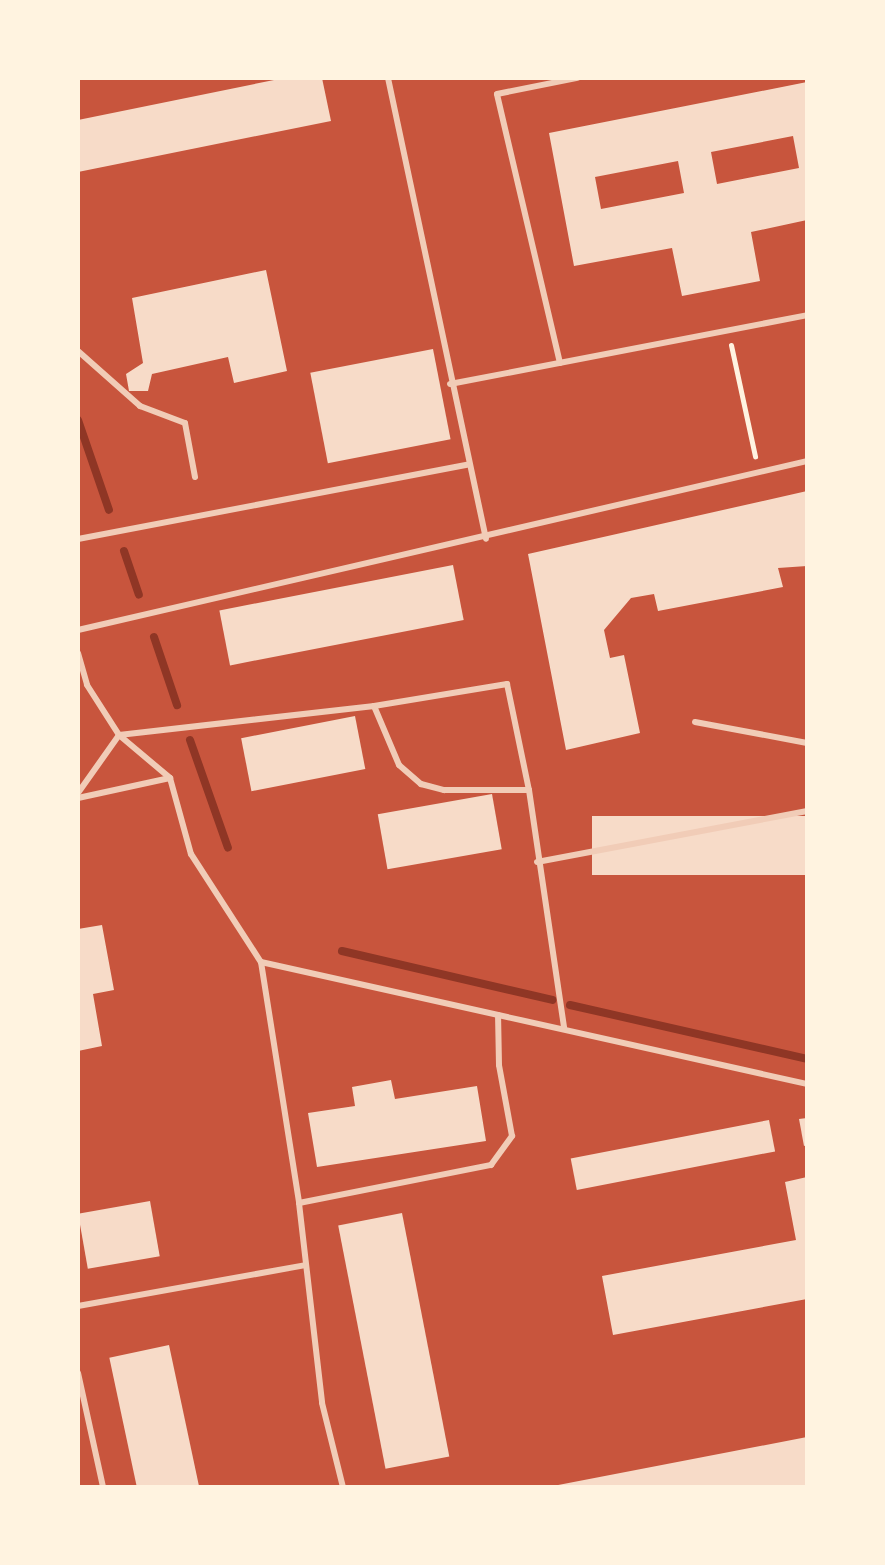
<!DOCTYPE html>
<html>
<head>
<meta charset="utf-8">
<style>
  body { margin:0 }
  #map { position:relative; width:885px; height:1565px; overflow:hidden; background:#c8553d; font-family:"Alegreya Sans",sans-serif }
  div>[style] { position:absolute }
  [style*='--x'] { left:calc(var(--x)*1px); top:calc(var(--y)*1px); width:calc(var(--w)*1px); rotate:calc(var(--a)*1deg) }
  .stream>* { height:8px; margin:-4px; padding:0 4px; transform-origin:4px; border-radius:4px; background:#8f3625 }
  .building>* { inset:0; background:#f7dbc8; transform-origin:0 0 }
  .path>* { height:5px; margin:-2.5px; padding:0 2.5px; transform-origin:2.5px; border-radius:2.5px; background:#fff3e0 }
  .service>* { height:6px; margin:-3px; padding:0 3px; transform-origin:3px; border-radius:3px; background:#f1ccb7 }
  span { translate:-50% -50%; white-space:nowrap; text-align:center; line-height:1.15; -webkit-text-stroke:7px #fff3e0; paint-order:stroke }
  .frame { position:absolute; inset:0; border:80px solid #fff3e0; pointer-events:none }
</style>
</head>
<body>
<div id="map">
  <div class="stream">
    <div style="--x:78;--y:420;--w:95;--a:71"></div>
    <div style="--x:124;--y:551;--w:46;--a:71.2"></div>
    <div style="--x:154;--y:637;--w:72;--a:71.3"></div>
    <div style="--x:190;--y:740;--w:114;--a:70.6"></div>
    <div style="--x:342;--y:951;--w:216;--a:13.1"></div>
    <div style="--x:570;--y:1005;--w:243;--a:12.8"></div>
  </div>
  <div class="building">
    <div style="clip-path:polygon(284px 78px,322px 78px,331px 121px,78px 172px,78px 120px)"></div>
    <div style="clip-path:polygon(evenodd,807px 82px,807px 220px,751px 232px,760px 281px,682px 296px,672px 248px,574px 266px,549px 133px,807px 82px,793px 136px,799px 168px,717px 184px,711px 152px,793px 136px,807px 82px,678px 161px,684px 193px,601px 209px,595px 177px,678px 161px)"></div>
    <div style="clip-path:polygon(266px 270px,287px 371px,234px 383px,228px 357px,152px 374px,148px 391px,129px 391px,126px 374px,143px 363px,132px 298px)"></div>
    <div style="left:433px;top:349px;width:92px;height:125px;rotate:79deg"></div>
    <div style="clip-path:polygon(807px 491px,807px 566px,778px 568px,783px 587px,658px 611px,654px 594px,631px 598px,604px 630px,610px 658px,624px 655px,640px 733px,566px 750px,528px 554px)"></div>
    <div style="left:453px;top:565px;width:56px;height:238px;rotate:79deg"></div>
    <div style="left:355px;top:716px;width:54px;height:116px;rotate:79deg"></div>
    <div style="left:492px;top:794px;width:56px;height:116px;rotate:80deg"></div>
    <div style="left:807px;top:816px;width:59px;height:215px;rotate:90deg"></div>
    <div style="clip-path:polygon(102px 925px,114px 990px,93px 994px,102px 1046px,78px 1051px,78px 929px)"></div>
    <div style="clip-path:polygon(391px 1080px,395px 1099px,477px 1086px,486px 1141px,317px 1167px,308px 1113px,355px 1106px,352px 1087px)"></div>
    <div style="clip-path:polygon(807px 1118px,807px 1145px,804px 1146px,799px 1119px)"></div>
    <div style="left:769px;top:1120px;width:32px;height:202px;rotate:79deg"></div>
    <div style="clip-path:polygon(807px 1177px,807px 1299px,613px 1335px,602px 1276px,796px 1240px,785px 1182px)"></div>
    <div style="left:150px;top:1201px;width:56px;height:73px;rotate:80deg"></div>
    <div style="left:402px;top:1213px;width:248px;height:65px;rotate:79deg"></div>
    <div style="left:169px;top:1345px;width:145px;height:61px;rotate:78deg"></div>
    <div style="clip-path:polygon(807px 1437px,807px 1487px,553px 1487px,553px 1486px)"></div>
  </div>
  <div class="path">
    <div style="--x:731;--y:345;--w:114;--a:77.8"></div>
  </div>
  <div class="service">
    <div style="--x:388;--y:78;--w:471;--a:78"></div>
    <div style="--x:78;--y:351;--w:83;--a:41.6"></div>
    <div style="--x:140;--y:406;--w:48;--a:20.7"></div>
    <div style="--x:185;--y:423;--w:55;--a:79.5"></div>
    <div style="--x:560;--y:363;--w:276;--a:-103.2"></div>
    <div style="--x:497;--y:94;--w:82;--a:-11.3"></div>
    <div style="--x:450;--y:384;--w:364;--a:-10.9"></div>
    <div style="--x:78;--y:539;--w:396;--a:-10.8"></div>
    <div style="--x:78;--y:630;--w:748;--a:-13.05"></div>
    <div style="--x:78;--y:653;--w:33;--a:74"></div>
    <div style="--x:87;--y:685;--w:59;--a:57.4"></div>
    <div style="--x:119;--y:735;--w:67;--a:40.1"></div>
    <div style="--x:170;--y:778;--w:79;--a:74.6"></div>
    <div style="--x:191;--y:854;--w:129;--a:57.1"></div>
    <div style="--x:261;--y:962;--w:559;--a:12.6"></div>
    <div style="--x:374;--y:706;--w:64;--a:67"></div>
    <div style="--x:399;--y:765;--w:29;--a:41"></div>
    <div style="--x:421;--y:784;--w:24;--a:15"></div>
    <div style="--x:444;--y:790;--w:85;--a:0"></div>
    <div style="--x:695;--y:722;--w:114;--a:10.6"></div>
    <div style="--x:78;--y:793;--w:71;--a:-54.7"></div>
    <div style="--x:119;--y:735;--w:257;--a:-6.5"></div>
    <div style="--x:374;--y:706;--w:135;--a:-9.4"></div>
    <div style="--x:507;--y:684;--w:108;--a:78.3"></div>
    <div style="--x:529;--y:790;--w:240;--a:81.6"></div>
    <div style="--x:78;--y:798;--w:94;--a:-12.3"></div>
    <div style="--x:537;--y:862;--w:275;--a:-10.7"></div>
    <div style="--x:261;--y:962;--w:244;--a:81"></div>
    <div style="--x:299;--y:1203;--w:201;--a:83.4"></div>
    <div style="--x:322;--y:1403;--w:87;--a:76"></div>
    <div style="--x:299;--y:1203;--w:196;--a:-11.2"></div>
    <div style="--x:491;--y:1165;--w:36;--a:-54"></div>
    <div style="--x:512;--y:1136;--w:72;--a:-100.4"></div>
    <div style="--x:499;--y:1065;--w:50;--a:-91.1"></div>
    <div style="--x:78;--y:1306;--w:231;--a:-10.2"></div>
    <div style="--x:78;--y:1373;--w:117;--a:77.6"></div>
  </div>
  <div class="frame"></div>
</div>
</body>
</html>
